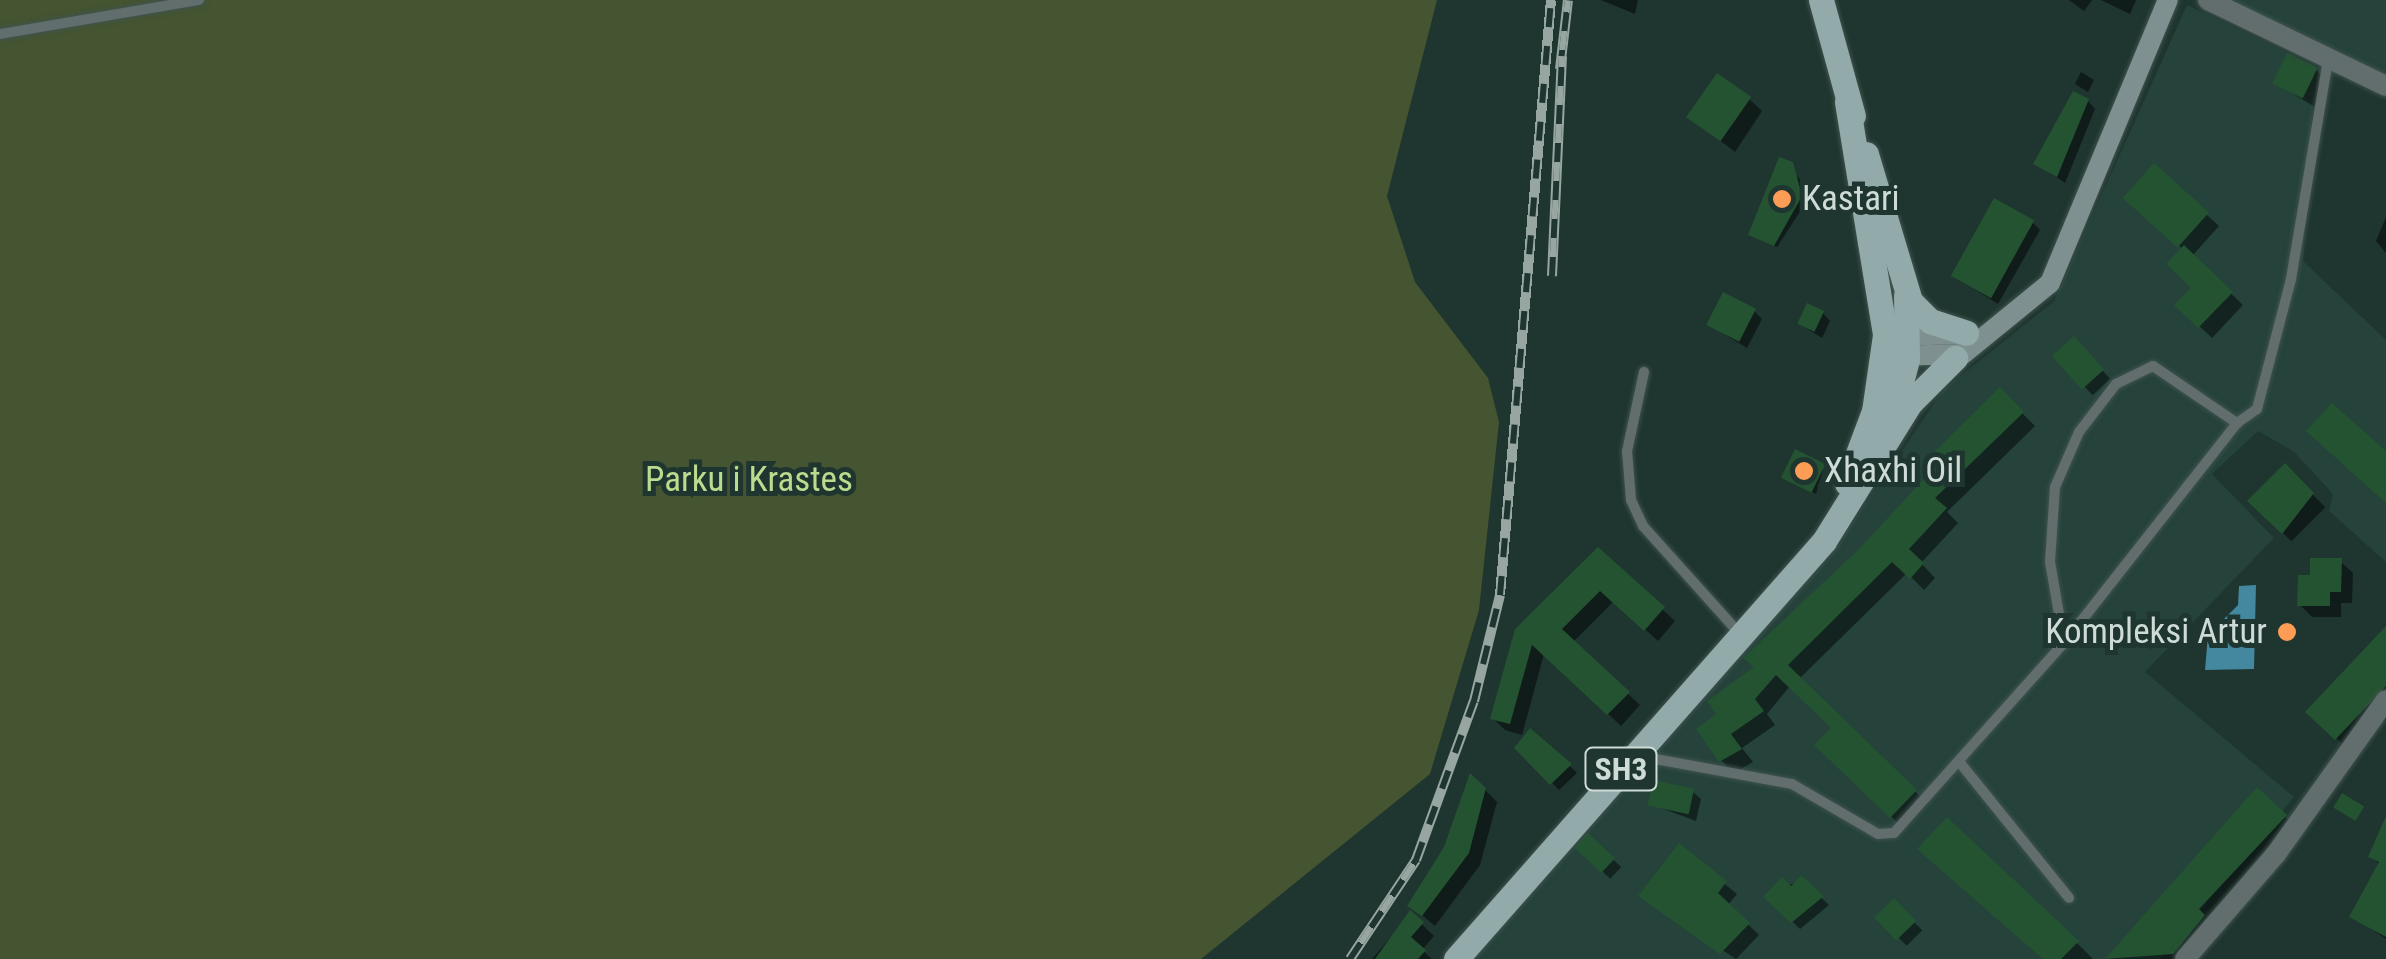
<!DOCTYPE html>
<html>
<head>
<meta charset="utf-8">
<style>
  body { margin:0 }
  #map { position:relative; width:2386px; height:959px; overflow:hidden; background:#1f352f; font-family:"Roboto Condensed",sans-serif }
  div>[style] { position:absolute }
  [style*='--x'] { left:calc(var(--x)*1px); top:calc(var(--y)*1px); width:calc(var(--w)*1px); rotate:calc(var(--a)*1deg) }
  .built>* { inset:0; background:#25423b }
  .green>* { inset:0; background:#455431 }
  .water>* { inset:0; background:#43889f }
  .shadow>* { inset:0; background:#0007; transform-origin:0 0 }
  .building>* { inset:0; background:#245331; transform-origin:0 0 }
  .roads { filter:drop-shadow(0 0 2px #3f534d) drop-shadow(0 0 2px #3f534d) }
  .lane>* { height:10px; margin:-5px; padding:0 5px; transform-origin:5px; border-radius:5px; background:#626d6d }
  .street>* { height:20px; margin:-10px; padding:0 10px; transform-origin:10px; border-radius:10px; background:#626d6d }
  .secondary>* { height:20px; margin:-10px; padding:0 10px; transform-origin:10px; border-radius:10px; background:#7e9090 }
  .primary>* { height:25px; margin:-12.5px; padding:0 12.5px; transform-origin:12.5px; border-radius:12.5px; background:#93aaab }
  .rail>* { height:10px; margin-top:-5px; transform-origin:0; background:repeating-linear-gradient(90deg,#1f352f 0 19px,#97a6a1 0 38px); box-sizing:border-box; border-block:2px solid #97a6a1 }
  .dots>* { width:28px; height:28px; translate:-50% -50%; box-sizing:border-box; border:5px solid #1f352f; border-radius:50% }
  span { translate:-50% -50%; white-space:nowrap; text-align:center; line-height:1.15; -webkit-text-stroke:10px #1f352f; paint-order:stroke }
  .shield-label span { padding:2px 8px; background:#1f352f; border:2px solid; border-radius:8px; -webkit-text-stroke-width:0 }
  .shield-label { font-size:32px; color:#cfdbd7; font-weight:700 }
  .poi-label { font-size:35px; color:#cfdbd7 }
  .left { translate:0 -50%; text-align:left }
  .right { translate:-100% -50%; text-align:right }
  .park-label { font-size:35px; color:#bbdb8e }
</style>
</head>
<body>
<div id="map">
  <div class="built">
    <div style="clip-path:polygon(2227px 0,2386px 0,2386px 76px)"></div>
    <div style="clip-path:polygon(2187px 5px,2315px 66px,2303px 261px,2386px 340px,2386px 562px,2329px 511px,2333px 494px,2293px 451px,2258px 431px,2212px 474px,2274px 538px,2145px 672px,2294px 797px,2160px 959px,1473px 959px,1853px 522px,1944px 389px,2054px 301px)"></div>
  </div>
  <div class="green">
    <div style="clip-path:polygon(0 0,1437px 0,1387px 196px,1415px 282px,1488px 378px,1499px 422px,1479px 610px,1430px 774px,1201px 959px,0 959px)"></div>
  </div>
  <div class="water">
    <div style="clip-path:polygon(2256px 585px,2254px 669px,2205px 670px,2208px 635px,2238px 605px,2239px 586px)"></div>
  </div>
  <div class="shadow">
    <div style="clip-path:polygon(1601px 0,1638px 0,1635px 14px)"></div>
    <div style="clip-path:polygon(2069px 0,2092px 0,2084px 11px)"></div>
    <div style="clip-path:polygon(2101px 0,2136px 0,2130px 14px)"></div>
    <div style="clip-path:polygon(2316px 70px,2324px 78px,2315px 107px,2275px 83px)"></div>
    <div style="clip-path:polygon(2081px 72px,2094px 80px,2088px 92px,2075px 84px)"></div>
    <div style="clip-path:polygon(1749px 99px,1762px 111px,1735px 152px,1689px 116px)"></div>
    <div style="clip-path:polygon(2088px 101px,2095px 109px,2065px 183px,2036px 163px)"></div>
    <div style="clip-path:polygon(1780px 161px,1802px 181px,1803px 207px,1777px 247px,1751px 235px)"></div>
    <div style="clip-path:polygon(2154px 167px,2219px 226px,2192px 256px,2243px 305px,2212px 338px,2177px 305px,2194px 288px,2183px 249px,2135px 207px)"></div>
    <div style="clip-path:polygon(2386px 217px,2386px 253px,2376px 241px)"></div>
    <div style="clip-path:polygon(2032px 222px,2040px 230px,1998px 304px,1952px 275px)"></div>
    <div style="clip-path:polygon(1754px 311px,1762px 319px,1747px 348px,1709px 325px)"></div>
    <div style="clip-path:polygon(1823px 313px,1830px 321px,1822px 338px,1800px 324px)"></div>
    <div style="left:2074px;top:340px;width:53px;height:24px;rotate:47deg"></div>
    <div style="clip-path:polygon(2000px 391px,2035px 426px,1947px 512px,1958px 523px,1921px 563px,1935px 578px,1924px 590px,1907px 573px,1799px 679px,1928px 804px,1904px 829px,1818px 745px,1834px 729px,1790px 686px,1767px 714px,1775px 725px,1742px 748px,1753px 762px,1734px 773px,1721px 760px,1720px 715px)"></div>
    <div style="clip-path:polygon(1824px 466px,1816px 494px,1788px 481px)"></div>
    <div style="left:2285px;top:467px;width:57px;height:48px;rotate:45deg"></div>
    <div style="clip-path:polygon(1598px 550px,1675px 621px,1658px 641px,1614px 601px,1573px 642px,1640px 705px,1621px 726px,1544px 654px,1522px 735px,1505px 730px,1493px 718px,1517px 630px)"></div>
    <div style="clip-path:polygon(2340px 561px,2353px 573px,2352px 603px,2341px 603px,2341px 617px,2312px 617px,2300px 605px,2312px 577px)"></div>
    <div style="clip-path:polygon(2386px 630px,2386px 719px,2353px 754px,2309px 712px)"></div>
    <div style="clip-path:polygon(1517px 747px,1570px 766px,1577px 773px,1559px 790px)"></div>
    <div style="clip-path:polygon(1485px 790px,1497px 802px,1480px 865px,1435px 926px,1411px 906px)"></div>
    <div style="clip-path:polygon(2258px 791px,2299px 831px,2192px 959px,2108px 959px)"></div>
    <div style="clip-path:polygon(1693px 792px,1701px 799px,1696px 821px,1650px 804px)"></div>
    <div style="clip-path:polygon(2386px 829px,2386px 939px,2352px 916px,2380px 865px,2371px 856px)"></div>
    <div style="left:1589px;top:837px;width:44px;height:16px;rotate:43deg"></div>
    <div style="clip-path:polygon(1680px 847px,1737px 894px,1728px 905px,1759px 935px,1736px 959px,1641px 896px)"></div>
    <div style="clip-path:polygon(1801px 879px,1829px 905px,1800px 929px,1767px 897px)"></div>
    <div style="left:1894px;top:902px;width:40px;height:22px;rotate:45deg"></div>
    <div style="clip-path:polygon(1411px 914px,1434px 936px,1422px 950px,1432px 959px,1372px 959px)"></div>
    <div style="clip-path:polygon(2077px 943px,2093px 959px,2043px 959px)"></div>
  </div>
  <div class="building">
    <div style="left:2287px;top:53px;width:34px;height:34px;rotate:26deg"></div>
    <div style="left:1717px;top:73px;width:42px;height:54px;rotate:35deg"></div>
    <div style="clip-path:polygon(2073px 91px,2089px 99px,2057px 177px,2033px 164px)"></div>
    <div style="clip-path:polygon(1779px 157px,1793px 162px,1802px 196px,1774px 246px,1748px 235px)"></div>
    <div style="left:2154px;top:163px;width:74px;height:47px;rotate:42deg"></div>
    <div style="left:1994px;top:198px;width:46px;height:89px;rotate:29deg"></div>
    <div style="clip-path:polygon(2184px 245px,2233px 292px,2198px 328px,2174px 305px,2191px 288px,2166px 264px)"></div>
    <div style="left:1723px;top:292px;width:37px;height:37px;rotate:27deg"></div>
    <div style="left:1807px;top:303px;width:19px;height:23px;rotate:25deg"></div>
    <div style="left:2074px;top:336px;width:45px;height:30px;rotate:48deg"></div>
    <div style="clip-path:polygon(2000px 387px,2024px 412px,1935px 498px,1947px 508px,1909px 549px,1924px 563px,1910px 579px,1892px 562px,1788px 665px,1917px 790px,1890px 818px,1814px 745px,1831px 728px,1776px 675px,1755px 699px,1764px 711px,1731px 734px,1742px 749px,1719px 762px,1696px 729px,1716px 714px,1707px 701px,1754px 667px,1743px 658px,1858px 550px,1934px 468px,1926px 460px)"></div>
    <div style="clip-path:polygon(2332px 403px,2386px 451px,2386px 503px,2306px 431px)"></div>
    <div style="left:1795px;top:449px;width:34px;height:32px;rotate:26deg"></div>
    <div style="clip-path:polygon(2285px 463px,2314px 493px,2282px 534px,2247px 501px)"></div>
    <div style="clip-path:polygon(1598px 547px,1665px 607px,1644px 631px,1600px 591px,1562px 629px,1630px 692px,1607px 715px,1532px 645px,1510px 724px,1490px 719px,1515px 629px)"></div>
    <div style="clip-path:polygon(2310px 558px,2342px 558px,2341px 592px,2330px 592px,2330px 606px,2297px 606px,2298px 575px,2310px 575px)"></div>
    <div style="clip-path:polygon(2386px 626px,2386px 686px,2335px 740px,2305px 712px)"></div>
    <div style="clip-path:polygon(1530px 728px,1572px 764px,1550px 785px,1514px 748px)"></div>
    <div style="clip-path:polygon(1470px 773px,1486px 788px,1469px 853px,1422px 916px,1407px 906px,1444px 847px)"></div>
    <div style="left:1653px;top:780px;width:42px;height:26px;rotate:12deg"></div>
    <div style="clip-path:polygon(2257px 787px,2287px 815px,2199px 909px,2205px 915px,2173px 954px,2105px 959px)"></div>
    <div style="left:2342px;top:793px;width:26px;height:17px;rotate:31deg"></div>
    <div style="clip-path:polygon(2386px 816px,2386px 937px,2349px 917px,2379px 862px,2368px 857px)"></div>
    <div style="clip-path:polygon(1947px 817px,2079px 941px,2061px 959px,2043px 959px,1917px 849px)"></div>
    <div style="left:1588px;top:833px;width:37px;height:20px;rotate:43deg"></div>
    <div style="clip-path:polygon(1679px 843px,1727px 881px,1718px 893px,1750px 923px,1720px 954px,1638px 896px)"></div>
    <div style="clip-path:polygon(1801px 875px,1824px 896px,1791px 923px,1763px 897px,1782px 877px,1791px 886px)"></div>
    <div style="left:1894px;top:898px;width:32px;height:28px;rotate:46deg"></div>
    <div style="clip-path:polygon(1410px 910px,1424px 922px,1411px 937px,1426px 950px,1418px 959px,1375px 959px)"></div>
  </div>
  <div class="roads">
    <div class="lane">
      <div style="--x:0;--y:34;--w:202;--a:-9.7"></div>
      <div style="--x:1644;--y:372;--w:81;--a:102.1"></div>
      <div style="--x:1627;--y:451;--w:49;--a:85.3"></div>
      <div style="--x:1631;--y:500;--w:29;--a:65"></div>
      <div style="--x:1643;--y:526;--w:145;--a:48.1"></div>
      <div style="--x:2064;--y:643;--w:82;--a:-99.8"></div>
      <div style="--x:2050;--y:562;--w:75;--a:-86.2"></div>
      <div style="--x:2055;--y:487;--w:60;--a:-66.4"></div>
      <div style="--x:2079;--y:432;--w:61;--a:-52.4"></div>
      <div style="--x:2116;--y:384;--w:41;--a:-25.9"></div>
      <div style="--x:2153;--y:366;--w:102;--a:34.2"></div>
      <div style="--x:2237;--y:423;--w:24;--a:-35"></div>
      <div style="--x:2257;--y:409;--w:134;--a:-75.3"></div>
      <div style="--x:2291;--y:279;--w:221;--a:-80.4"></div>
      <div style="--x:1639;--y:756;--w:156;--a:10.4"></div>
      <div style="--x:1792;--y:784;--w:99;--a:30.2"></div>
      <div style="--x:1878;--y:834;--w:16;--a:-4"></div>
      <div style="--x:1894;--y:833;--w:255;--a:-48.2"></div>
      <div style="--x:2064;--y:643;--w:280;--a:-51.8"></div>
      <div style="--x:1961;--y:764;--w:172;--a:51.1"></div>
    </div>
    <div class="street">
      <div style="--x:2208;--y:0;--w:198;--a:25.8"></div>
      <div style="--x:2185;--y:959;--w:139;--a:-49.1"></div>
      <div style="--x:2276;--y:854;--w:189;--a:-54.5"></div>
    </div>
    <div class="secondary">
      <div style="--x:1894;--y:336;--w:70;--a:-1.6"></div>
      <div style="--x:1895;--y:356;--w:68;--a:-1.7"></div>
      <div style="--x:1963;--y:354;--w:112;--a:-39.2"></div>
      <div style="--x:2050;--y:283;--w:307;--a:-67.4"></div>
    </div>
    <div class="primary">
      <div style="--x:1821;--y:0;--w:120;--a:74.6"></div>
      <div style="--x:1847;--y:102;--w:236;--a:80.7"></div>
      <div style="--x:1885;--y:335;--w:77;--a:98.2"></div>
      <div style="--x:1874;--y:411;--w:77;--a:110.6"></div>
      <div style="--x:1866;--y:154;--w:153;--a:73.3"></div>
      <div style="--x:1910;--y:301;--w:28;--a:45"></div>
      <div style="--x:1930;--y:321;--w:38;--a:18"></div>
      <div style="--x:1892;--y:418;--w:61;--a:-75.7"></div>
      <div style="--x:1907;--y:359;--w:63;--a:-90.9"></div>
      <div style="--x:1456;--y:959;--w:557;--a:-48.64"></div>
      <div style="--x:1824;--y:541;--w:163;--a:-58.1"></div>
      <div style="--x:1910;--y:403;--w:64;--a:-45"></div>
    </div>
  </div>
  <div class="rail">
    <div style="--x:1560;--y:69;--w:69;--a:-83.4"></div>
    <div style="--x:1552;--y:276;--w:220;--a:-87.4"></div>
    <div style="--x:1350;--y:959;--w:119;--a:-56.3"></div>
    <div style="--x:1416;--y:860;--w:169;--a:-70"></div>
    <div style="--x:1474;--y:701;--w:109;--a:-76.2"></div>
    <div style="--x:1500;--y:595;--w:597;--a:-85.1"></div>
  </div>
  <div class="dots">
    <div style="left:1782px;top:199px;background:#fd9c55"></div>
    <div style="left:1804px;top:471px;background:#fd9c55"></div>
    <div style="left:2287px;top:632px;background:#fd9c55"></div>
  </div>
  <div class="shield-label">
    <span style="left:1621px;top:769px">SH3</span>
  </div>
  <div class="poi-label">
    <span class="left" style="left:1802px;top:199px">Kastari</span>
    <span class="left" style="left:1824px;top:471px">Xhaxhi Oil</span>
    <span class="right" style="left:2267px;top:632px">Kompleksi Artur</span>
  </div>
  <div class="park-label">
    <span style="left:749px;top:480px">Parku i Krastes</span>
  </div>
</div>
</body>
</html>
